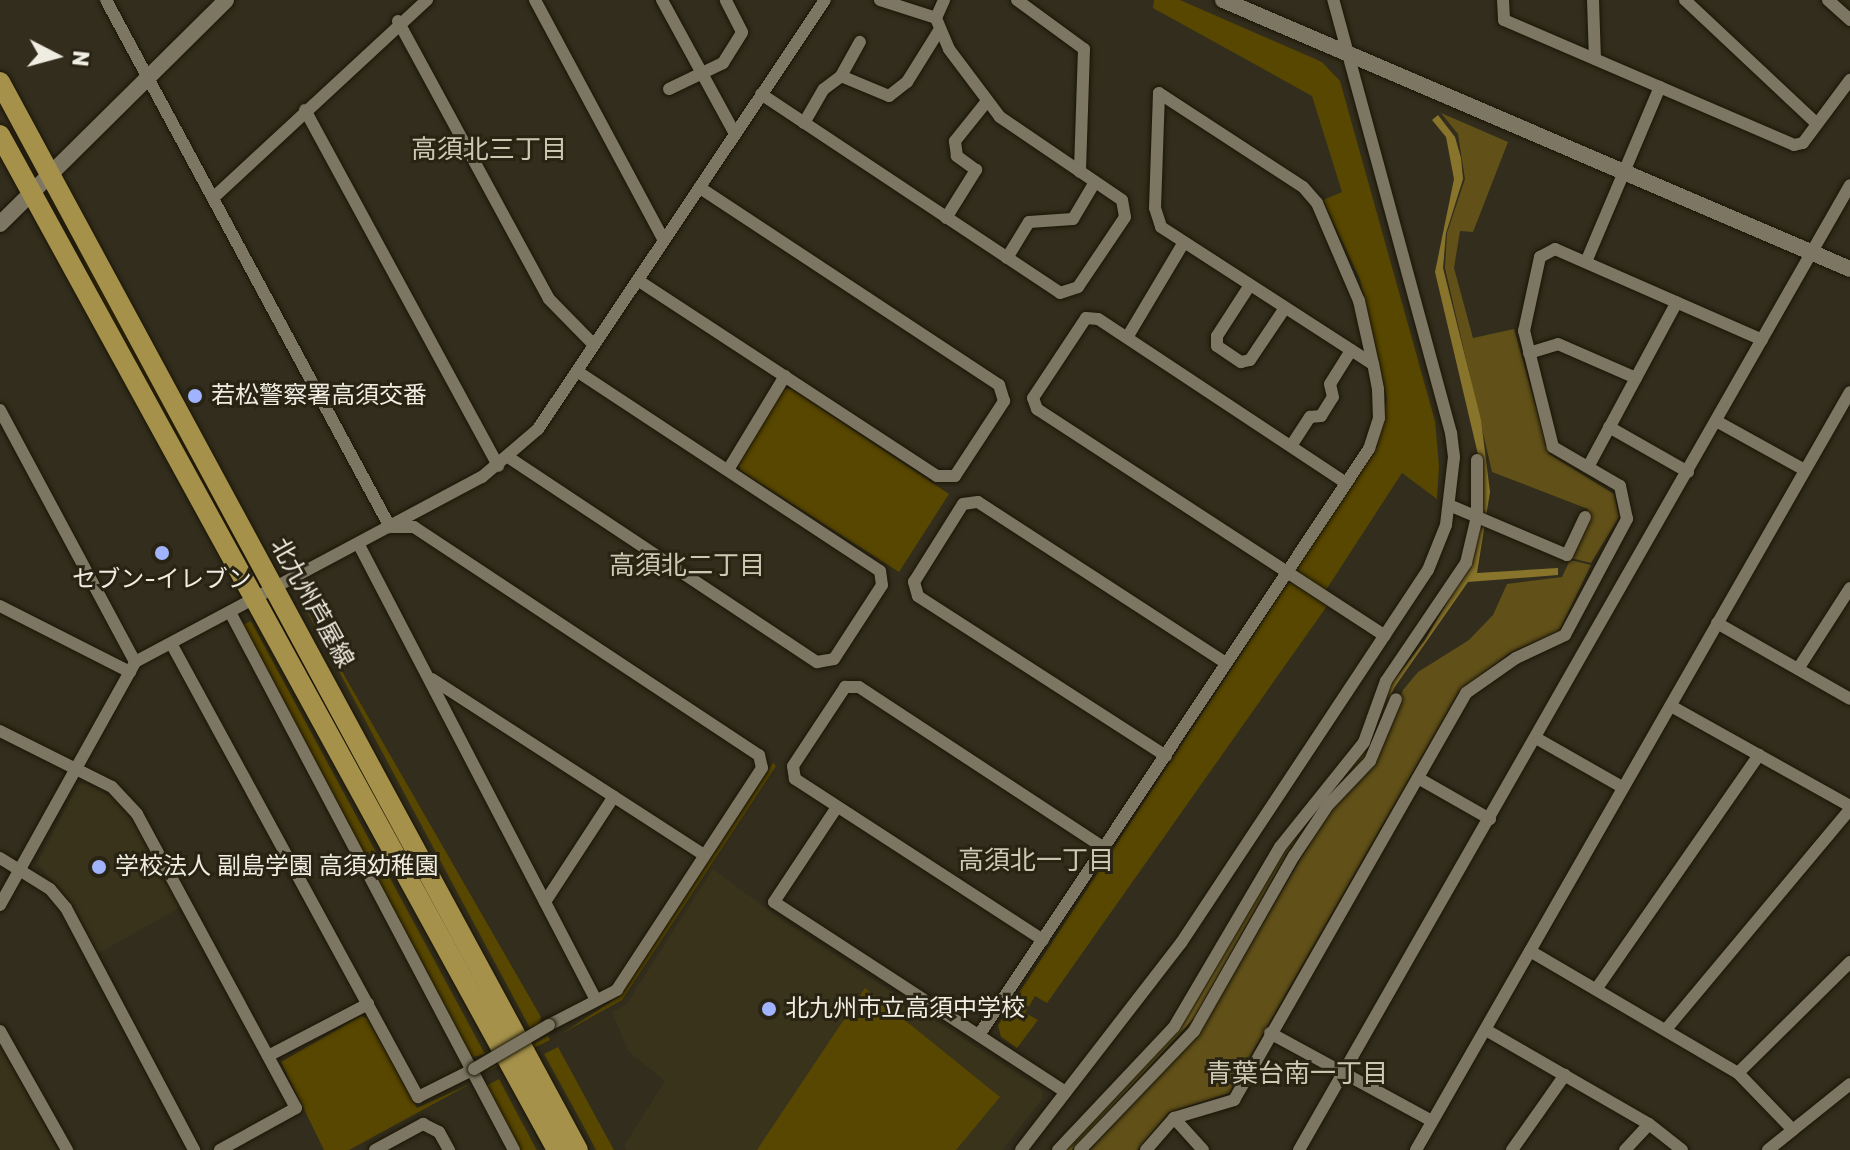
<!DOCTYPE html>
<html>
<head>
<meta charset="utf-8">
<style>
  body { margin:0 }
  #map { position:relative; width:1850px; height:1150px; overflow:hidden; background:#322d1c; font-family:Rubik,"Noto Sans JP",sans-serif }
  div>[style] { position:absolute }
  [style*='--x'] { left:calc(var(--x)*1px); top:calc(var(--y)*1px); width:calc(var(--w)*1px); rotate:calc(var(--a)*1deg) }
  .built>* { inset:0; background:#3a331b }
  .green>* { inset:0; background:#584700; transform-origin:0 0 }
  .forest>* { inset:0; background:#615119 }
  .water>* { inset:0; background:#88742b }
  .roads { filter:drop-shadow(0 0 2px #1a1506) drop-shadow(0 0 2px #1a1506) }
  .minor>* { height:12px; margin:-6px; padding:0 6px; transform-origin:6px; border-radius:6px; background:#7c7663 }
  .tertiary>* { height:16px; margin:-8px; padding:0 8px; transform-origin:8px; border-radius:8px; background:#7c7663 }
  .primary>* { height:20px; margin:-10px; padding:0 10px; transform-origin:10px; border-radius:10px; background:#a5914a }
  .bridges { filter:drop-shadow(0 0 2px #1a1506) drop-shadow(0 0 2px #1a1506) }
  .minor-bridge>* { height:12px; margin:-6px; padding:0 6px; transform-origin:6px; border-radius:6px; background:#7c7663 }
  .dots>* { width:22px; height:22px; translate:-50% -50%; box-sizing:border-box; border:4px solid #282313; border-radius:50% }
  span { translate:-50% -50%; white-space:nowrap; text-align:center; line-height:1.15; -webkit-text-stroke:6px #282313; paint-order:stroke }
  .poi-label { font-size:24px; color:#efece1 }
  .left { translate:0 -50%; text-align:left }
  .street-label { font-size:24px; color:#efece1 }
  .neighbourhood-label { font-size:26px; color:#cec8b3 }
  .north { position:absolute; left:16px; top:16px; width:80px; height:80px; -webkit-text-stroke:6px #282313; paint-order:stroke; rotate:96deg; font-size:22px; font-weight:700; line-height:32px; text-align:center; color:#efece1 }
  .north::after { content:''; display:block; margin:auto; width:28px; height:36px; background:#efece1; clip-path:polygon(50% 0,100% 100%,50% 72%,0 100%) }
</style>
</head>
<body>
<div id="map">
  <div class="built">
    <div style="clip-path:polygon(86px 783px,113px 798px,132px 818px,181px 907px,97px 954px,66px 897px,37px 863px,78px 785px)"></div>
    <div style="clip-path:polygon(713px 869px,782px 920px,1042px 1090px,1043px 1098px,1002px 1150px,626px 1150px,624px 1146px,665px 1081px,628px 1051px,612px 1012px,626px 1005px)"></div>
    <div style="clip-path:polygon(0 1045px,40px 1117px,58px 1150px,0 1150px)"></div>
  </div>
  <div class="green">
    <div style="clip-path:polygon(1154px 0,1180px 0,1322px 62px,1340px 81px,1435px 421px,1439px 466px,1437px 499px,1402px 473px,1324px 593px,1293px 573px,1377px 446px,1387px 399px,1360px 279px,1323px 200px,1342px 192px,1312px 96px,1153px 8px)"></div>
    <div style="clip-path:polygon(62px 216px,253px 566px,250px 568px,117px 331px)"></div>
    <div style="clip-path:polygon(783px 389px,791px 389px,949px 494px,899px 572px,740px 470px,738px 462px)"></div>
    <div style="clip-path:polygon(1289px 581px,1327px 606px,1047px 1003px,1035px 996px,1025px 1013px,1038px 1020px,1017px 1048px,1001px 1037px,998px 1025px)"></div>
    <div style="clip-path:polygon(298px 595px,541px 1017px,539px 1024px,530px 1028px)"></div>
    <div style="clip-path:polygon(251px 621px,485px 1054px,470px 1058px,243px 625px)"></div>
    <div style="clip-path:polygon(284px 622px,517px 1053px,548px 1036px,550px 1040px,485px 1072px,514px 1054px)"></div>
    <div style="clip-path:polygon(773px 763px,776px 766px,622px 1000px,561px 1034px,620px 996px)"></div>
    <div style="clip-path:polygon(865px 988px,1000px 1097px,956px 1150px,757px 1150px)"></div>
    <div style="clip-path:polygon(361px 1016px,367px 1018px,417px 1108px,472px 1083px,349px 1150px,324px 1150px,281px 1062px)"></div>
    <div style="clip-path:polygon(558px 1047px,597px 1119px,614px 1150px,596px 1150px,583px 1125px,544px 1054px)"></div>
    <div style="left:499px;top:1079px;width:81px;height:17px;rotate:62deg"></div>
  </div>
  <div class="forest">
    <div style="clip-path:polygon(1441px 113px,1508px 142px,1473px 232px,1460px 231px,1454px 268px,1473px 338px,1514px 329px,1549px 454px,1614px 494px,1619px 517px,1591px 563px,1571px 558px,1588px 509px,1492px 472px,1445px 268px,1447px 233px,1465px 179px,1458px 134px)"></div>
    <div style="clip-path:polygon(1570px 560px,1591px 565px,1559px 631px,1511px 652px,1459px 691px,1229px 1093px,1169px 1112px,1137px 1150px,1090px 1150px,1204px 1024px,1327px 814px,1379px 755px,1403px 690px,1418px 672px,1469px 640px,1493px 615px,1507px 584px,1562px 577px)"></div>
  </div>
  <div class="water">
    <div style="clip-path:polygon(1438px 115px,1455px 137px,1461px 158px,1463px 179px,1446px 233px,1443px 268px,1481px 420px,1490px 492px,1477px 573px,1558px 568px,1558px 575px,1468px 582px,1394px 688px,1366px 758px,1325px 801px,1287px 853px,1194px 1018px,1072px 1150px,1065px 1150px,1177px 1032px,1285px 847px,1350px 767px,1386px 691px,1425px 640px,1473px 558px,1480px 463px,1435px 272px,1454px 179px,1446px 137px,1432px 120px)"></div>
  </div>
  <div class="roads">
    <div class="minor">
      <div style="--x:106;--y:0;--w:599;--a:61.68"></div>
      <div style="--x:535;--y:0;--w:271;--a:61.8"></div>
      <div style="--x:662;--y:0;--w:153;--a:61.4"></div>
      <div style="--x:880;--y:0;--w:59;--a:17.8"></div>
      <div style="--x:1017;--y:0;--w:83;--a:36.2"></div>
      <div style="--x:1084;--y:49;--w:123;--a:91.9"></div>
      <div style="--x:1503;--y:0;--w:20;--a:87"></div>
      <div style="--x:1504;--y:20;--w:316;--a:23.3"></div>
      <div style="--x:1794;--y:145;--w:9;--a:-13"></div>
      <div style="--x:1803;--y:143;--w:79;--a:-53.3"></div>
      <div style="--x:1593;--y:0;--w:59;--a:88.1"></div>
      <div style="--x:1685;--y:0;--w:181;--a:43.2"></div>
      <div style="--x:1828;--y:0;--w:30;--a:42"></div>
      <div style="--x:398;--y:21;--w:316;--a:61.5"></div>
      <div style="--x:549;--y:299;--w:64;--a:45.6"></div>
      <div style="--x:841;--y:76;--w:39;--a:-61"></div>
      <div style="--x:669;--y:89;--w:60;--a:-25.7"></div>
      <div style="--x:723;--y:63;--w:36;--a:-58"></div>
      <div style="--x:742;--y:32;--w:36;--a:-117"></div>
      <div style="--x:761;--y:94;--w:359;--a:33.6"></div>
      <div style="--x:1060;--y:293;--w:19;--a:-18"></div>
      <div style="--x:1078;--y:287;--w:84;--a:-56.1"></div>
      <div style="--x:1125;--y:217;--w:17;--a:-100"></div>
      <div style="--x:1122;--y:200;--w:148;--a:-145.8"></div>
      <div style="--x:1000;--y:117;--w:85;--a:-126.9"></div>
      <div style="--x:949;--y:49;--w:34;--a:-113"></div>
      <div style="--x:936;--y:18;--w:20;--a:-66"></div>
      <div style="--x:305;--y:110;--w:405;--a:61.5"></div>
      <div style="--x:804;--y:123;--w:39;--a:-60"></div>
      <div style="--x:824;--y:89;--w:21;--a:-37"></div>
      <div style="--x:841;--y:76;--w:52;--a:22.6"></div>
      <div style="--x:889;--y:96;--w:23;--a:-38"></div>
      <div style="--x:907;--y:82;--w:62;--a:-58.1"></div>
      <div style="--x:213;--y:198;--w:292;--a:-42.8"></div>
      <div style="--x:946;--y:218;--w:57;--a:-58"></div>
      <div style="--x:976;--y:170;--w:24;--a:-144"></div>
      <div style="--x:957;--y:156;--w:15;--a:-98"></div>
      <div style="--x:955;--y:141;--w:51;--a:-51.3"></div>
      <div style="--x:1007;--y:258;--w:42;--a:-58.6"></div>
      <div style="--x:1029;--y:222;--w:44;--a:-3.9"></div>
      <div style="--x:1073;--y:219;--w:43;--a:-59.3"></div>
      <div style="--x:1586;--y:262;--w:190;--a:-67.1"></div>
      <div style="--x:639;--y:281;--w:356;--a:33.2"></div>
      <div style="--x:937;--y:476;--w:18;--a:0"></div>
      <div style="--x:955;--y:476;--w:90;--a:-56.8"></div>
      <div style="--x:1004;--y:401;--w:17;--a:-107"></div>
      <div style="--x:999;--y:385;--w:359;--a:-146.6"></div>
      <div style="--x:1250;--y:285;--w:61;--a:122.9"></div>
      <div style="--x:1217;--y:336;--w:10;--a:90"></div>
      <div style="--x:1217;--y:346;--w:29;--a:34"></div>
      <div style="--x:1241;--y:362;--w:9;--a:-13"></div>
      <div style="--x:1250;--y:360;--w:63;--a:-56.1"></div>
      <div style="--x:1128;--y:336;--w:109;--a:-59.2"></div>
      <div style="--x:1529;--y:353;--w:30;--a:-17"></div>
      <div style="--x:1558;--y:344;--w:85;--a:23.6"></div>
      <div style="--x:0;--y:410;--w:286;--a:61.8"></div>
      <div style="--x:1718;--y:422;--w:97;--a:28.9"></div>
      <div style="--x:1609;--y:427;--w:91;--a:29.7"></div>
      <div style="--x:1291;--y:446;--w:35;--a:-57"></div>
      <div style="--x:1310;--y:417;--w:11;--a:-5"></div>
      <div style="--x:1321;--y:416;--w:22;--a:-58"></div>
      <div style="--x:1333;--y:397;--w:13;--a:-103"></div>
      <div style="--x:1330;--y:384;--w:40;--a:-58"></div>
      <div style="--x:508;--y:457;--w:371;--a:33.6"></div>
      <div style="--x:817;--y:662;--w:17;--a:-10"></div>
      <div style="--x:834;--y:659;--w:88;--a:-57"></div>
      <div style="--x:882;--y:585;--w:14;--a:-98"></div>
      <div style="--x:880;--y:571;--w:362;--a:-146.6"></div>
      <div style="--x:1588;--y:467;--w:187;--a:-61.7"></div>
      <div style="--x:728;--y:470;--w:110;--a:-58.8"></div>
      <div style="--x:1346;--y:483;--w:297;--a:-146.5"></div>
      <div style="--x:1098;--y:319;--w:12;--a:-175"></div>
      <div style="--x:1086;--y:318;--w:96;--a:123.5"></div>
      <div style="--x:1033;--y:398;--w:12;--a:70"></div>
      <div style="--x:1037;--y:409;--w:415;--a:33.1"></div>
      <div style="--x:1449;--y:505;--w:128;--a:23"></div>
      <div style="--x:1567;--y:555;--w:42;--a:-64.7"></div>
      <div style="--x:393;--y:527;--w:21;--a:0"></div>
      <div style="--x:414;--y:527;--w:414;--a:33.5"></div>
      <div style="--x:759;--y:755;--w:13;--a:77"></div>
      <div style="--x:762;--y:768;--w:265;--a:123.2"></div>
      <div style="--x:617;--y:990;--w:76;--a:152.8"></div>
      <div style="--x:359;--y:545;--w:513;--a:62.49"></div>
      <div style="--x:0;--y:606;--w:146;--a:26.9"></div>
      <div style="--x:231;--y:614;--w:606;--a:62.17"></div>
      <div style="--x:1717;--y:623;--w:153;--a:29.7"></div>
      <div style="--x:172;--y:645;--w:515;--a:61.44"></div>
      <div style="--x:418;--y:1097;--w:63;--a:-26.6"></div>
      <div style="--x:1798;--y:669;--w:96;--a:-57.3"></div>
      <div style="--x:432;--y:679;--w:324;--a:32.9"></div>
      <div style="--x:1671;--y:706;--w:205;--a:29.2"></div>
      <div style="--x:0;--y:731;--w:125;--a:26.6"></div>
      <div style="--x:112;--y:787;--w:37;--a:47"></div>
      <div style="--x:137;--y:814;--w:334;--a:61.6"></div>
      <div style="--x:296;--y:1108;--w:87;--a:151.1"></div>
      <div style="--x:1536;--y:738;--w:99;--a:29.7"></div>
      <div style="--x:1166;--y:756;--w:295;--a:-147.2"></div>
      <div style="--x:918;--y:596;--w:15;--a:-106"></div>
      <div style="--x:914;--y:582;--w:92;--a:-57.9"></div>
      <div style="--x:963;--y:504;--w:15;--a:-8"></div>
      <div style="--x:978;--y:502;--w:296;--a:33"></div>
      <div style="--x:1418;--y:778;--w:83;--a:29.7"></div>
      <div style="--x:837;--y:807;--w:114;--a:123.6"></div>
      <div style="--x:774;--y:902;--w:348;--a:33.1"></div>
      <div style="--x:0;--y:858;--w:59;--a:31.8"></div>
      <div style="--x:50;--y:889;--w:25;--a:50"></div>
      <div style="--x:66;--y:908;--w:274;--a:62.1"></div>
      <div style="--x:545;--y:902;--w:126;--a:-56.9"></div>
      <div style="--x:0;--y:905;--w:278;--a:-60.9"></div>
      <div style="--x:135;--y:662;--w:393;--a:-28.1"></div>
      <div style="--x:482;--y:477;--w:74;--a:-40.6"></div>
      <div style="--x:538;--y:429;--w:516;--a:-56.22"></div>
      <div style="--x:1043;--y:940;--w:296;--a:-147"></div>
      <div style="--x:795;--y:779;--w:13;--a:-99"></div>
      <div style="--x:793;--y:766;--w:95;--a:-56.6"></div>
      <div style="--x:845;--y:687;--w:14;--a:0"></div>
      <div style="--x:859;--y:687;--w:292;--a:33.3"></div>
      <div style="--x:1530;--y:951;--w:241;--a:30.4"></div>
      <div style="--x:1738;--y:1073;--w:79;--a:46"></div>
      <div style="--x:1597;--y:988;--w:284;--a:-55.2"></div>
      <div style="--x:1668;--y:1027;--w:284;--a:-50.1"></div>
      <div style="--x:1486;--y:1030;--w:188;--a:30"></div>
      <div style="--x:1649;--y:1124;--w:42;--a:38.2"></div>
      <div style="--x:0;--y:1031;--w:137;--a:60.6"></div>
      <div style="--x:1270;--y:1033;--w:184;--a:28.5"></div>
      <div style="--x:979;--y:1035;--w:704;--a:-56.36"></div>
      <div style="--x:1369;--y:449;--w:33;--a:-72"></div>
      <div style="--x:1379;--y:418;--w:29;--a:-92"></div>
      <div style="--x:1378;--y:389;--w:25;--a:-101"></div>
      <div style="--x:1373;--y:364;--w:65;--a:-102.5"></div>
      <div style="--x:1359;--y:301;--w:107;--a:-113.2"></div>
      <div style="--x:1317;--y:203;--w:21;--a:-131"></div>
      <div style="--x:1303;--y:187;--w:172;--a:-146.9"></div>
      <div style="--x:1159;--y:93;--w:115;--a:92"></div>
      <div style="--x:1155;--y:208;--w:20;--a:72"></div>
      <div style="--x:1161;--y:227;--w:252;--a:32.9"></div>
      <div style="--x:268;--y:1056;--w:113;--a:-27.5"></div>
      <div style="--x:1738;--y:1073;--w:158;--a:-44.7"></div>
      <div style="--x:1174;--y:1118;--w:43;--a:47.8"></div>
      <div style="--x:375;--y:1150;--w:55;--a:-28.4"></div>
      <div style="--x:423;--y:1124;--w:18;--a:27"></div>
      <div style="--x:439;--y:1132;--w:21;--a:61"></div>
      <div style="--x:1021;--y:1150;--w:262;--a:-52.3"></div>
      <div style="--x:1181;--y:943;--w:447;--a:-56.5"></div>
      <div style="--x:1428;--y:570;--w:48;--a:-68.2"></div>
      <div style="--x:1446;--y:525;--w:68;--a:-83.3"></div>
      <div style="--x:1454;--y:457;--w:24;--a:-97"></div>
      <div style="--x:1451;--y:433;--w:449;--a:-105.2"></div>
      <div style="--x:1058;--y:1150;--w:169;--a:-46.7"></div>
      <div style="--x:1174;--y:1027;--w:209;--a:-59.5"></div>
      <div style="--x:1280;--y:847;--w:134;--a:-51.3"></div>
      <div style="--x:1364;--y:742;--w:65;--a:-70.2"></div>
      <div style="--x:1386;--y:681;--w:143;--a:-55.9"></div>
      <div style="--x:1466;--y:563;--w:48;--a:-76.8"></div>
      <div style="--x:1477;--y:516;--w:56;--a:-90"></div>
      <div style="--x:1080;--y:1150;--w:165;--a:-46.2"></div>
      <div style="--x:1194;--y:1031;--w:202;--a:-60.3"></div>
      <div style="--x:1294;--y:856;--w:61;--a:-56.3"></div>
      <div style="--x:1328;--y:805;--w:61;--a:-46.3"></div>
      <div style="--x:1370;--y:761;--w:67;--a:-67.2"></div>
      <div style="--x:1146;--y:1150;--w:43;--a:-48.8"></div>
      <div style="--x:1174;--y:1118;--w:63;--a:-16.7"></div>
      <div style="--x:1234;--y:1100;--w:468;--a:-60.3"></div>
      <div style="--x:1466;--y:693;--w:61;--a:-35"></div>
      <div style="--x:1516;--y:658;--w:54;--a:-25.1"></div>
      <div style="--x:1565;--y:635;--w:132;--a:-61.9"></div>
      <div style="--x:1627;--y:519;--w:34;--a:-102"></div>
      <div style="--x:1620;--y:486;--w:78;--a:-149.8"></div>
      <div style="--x:1553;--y:447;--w:120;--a:-104"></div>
      <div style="--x:1524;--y:331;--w:76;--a:-77.8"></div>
      <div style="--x:1540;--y:257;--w:17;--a:-28"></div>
      <div style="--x:1555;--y:249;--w:226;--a:23.7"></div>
      <div style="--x:1299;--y:1150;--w:1111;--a:-60.27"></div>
      <div style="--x:1416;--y:1150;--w:873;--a:-60.21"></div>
      <div style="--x:1512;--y:1150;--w:92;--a:-54.8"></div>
      <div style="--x:1625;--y:1150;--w:35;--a:-47"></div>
      <div style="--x:1768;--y:1150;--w:105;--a:-38.8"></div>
    </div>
    <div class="tertiary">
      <div style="--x:1223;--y:0;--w:682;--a:23.22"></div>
      <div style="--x:0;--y:224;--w:318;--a:-44.7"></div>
    </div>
    <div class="primary">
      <div style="--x:0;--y:82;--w:1214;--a:61.58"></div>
      <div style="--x:0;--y:135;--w:1158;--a:61.24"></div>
    </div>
  </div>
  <div class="bridges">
    <div class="minor-bridge">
      <div style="--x:474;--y:1069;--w:87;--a:-30.4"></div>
    </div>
  </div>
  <div class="dots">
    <div style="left:195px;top:396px;background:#a1b3fd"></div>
    <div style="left:162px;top:553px;background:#a1b3fd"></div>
    <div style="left:99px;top:867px;background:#a1b3fd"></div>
    <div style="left:769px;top:1009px;background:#a1b3fd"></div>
  </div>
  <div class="poi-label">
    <span class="left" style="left:211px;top:396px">若松警察署高須交番</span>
    <span style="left:162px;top:580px">セブン-イレブン</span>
    <span class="left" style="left:115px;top:867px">学校法人 副島学園 高須幼稚園</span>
    <span class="left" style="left:785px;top:1009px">北九州市立高須中学校</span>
  </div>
  <div class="street-label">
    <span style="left:312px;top:603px;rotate:61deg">北九州芦屋線</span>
  </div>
  <div class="neighbourhood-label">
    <span style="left:489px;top:150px">高須北三丁目</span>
    <span style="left:687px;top:566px">高須北二丁目</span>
    <span style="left:1036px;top:861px">高須北一丁目</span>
    <span style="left:1297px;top:1074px">青葉台南一丁目</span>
  </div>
  <div class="north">N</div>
</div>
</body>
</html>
